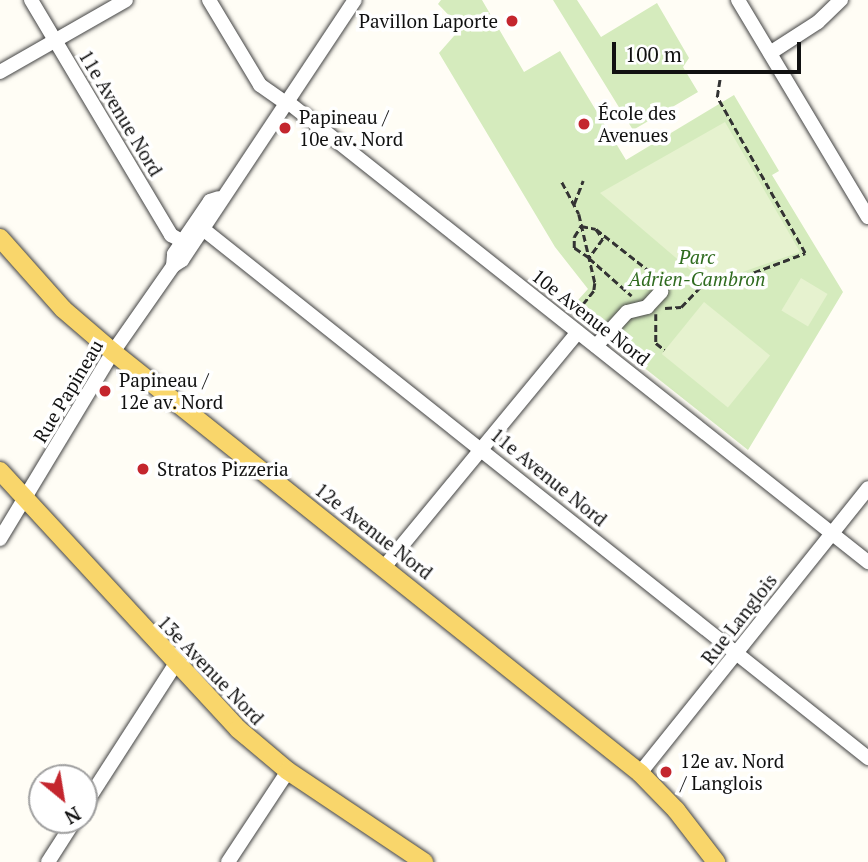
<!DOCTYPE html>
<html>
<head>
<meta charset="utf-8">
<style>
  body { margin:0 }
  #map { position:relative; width:868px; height:862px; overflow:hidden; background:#fffdf5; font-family:"PT Serif",serif }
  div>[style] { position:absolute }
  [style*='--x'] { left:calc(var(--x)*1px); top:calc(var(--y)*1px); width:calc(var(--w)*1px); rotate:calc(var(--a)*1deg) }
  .green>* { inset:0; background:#d5ebbd }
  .pitch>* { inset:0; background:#e6f2cf; transform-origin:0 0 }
  .path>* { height:2.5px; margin-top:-1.25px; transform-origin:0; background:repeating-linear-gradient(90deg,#333 0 7px,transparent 0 10.5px) }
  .roads { filter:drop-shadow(0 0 2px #444) drop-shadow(0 0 2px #444) }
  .minor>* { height:14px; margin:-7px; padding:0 7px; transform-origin:7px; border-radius:7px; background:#fff }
  .major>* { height:18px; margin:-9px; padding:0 9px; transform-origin:9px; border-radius:9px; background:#f9d66b }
  .dots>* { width:19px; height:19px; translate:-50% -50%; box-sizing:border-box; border:4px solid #fff; border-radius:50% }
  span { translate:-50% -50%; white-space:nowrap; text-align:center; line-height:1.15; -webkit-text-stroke:7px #fff; paint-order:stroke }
  .poi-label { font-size:19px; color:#111 }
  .right { translate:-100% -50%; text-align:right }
  .left { translate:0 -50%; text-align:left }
  .street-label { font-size:19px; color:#111 }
  .park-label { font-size:19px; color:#2f6b1f; font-style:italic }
  .north { position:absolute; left:28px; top:764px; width:70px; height:70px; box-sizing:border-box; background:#fff; border:2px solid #a0a0a0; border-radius:50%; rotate:150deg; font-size:19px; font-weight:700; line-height:28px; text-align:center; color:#111 }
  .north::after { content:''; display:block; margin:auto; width:24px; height:32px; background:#c4262e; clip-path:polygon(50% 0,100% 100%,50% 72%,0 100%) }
  .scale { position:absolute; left:612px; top:42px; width:189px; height:32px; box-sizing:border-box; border:4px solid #111; border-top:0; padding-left:9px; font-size:21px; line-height:24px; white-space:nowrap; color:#111; -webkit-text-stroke:5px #fff; paint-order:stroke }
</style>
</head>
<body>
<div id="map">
  <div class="green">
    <div style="clip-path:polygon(441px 0,482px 0,524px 72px,560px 51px,626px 160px,734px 95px,779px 171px,772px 175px,843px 292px,748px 450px,570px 309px,588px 289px,555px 247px,439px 53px,461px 28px,438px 4px)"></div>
    <div style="clip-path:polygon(553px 0,577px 0,601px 37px,657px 3px,689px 58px,683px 67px,698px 92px,633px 130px)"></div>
  </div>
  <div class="pitch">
    <div style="clip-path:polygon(725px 122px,800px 252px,731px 276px,696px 275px,600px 193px)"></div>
    <div style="left:801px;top:278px;width:31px;height:38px;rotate:31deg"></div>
    <div style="left:704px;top:302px;width:85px;height:67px;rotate:39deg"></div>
  </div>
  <div class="path">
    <div style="--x:562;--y:182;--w:36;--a:62"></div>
    <div style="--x:579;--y:214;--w:71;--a:76.9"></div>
    <div style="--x:595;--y:283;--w:8;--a:97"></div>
    <div style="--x:594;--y:291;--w:28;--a:129"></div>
    <div style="--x:574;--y:204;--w:25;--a:-69"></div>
    <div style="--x:596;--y:229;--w:78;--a:38.2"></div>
    <div style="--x:657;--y:277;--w:4;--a:117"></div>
    <div style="--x:589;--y:258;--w:18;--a:-146"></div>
    <div style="--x:574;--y:248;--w:11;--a:-90"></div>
    <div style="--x:574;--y:237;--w:13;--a:-58"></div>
    <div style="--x:581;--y:226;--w:15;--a:11"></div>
    <div style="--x:596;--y:229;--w:12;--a:55"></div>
    <div style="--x:603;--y:239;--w:24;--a:126"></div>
    <div style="--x:589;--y:258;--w:57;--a:41.5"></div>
    <div style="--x:665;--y:308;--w:16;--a:-4"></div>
    <div style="--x:681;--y:307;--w:37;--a:-46"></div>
    <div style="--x:707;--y:280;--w:27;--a:0"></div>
    <div style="--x:734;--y:280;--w:76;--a:-20.8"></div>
    <div style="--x:805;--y:253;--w:179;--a:-119.4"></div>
    <div style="--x:717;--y:97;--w:20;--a:-81"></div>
    <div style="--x:656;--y:314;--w:29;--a:90"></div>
    <div style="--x:656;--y:343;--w:11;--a:38"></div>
  </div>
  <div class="roads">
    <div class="minor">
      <div style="--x:31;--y:0;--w:274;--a:59.2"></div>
      <div style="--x:171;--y:235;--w:13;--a:29"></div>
      <div style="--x:209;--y:0;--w:99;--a:59"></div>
      <div style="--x:260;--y:85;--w:24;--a:35"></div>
      <div style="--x:738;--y:0;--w:253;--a:59.1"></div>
      <div style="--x:770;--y:53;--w:57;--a:-32.9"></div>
      <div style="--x:818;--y:22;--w:32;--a:-44"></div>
      <div style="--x:0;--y:72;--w:145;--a:-29.7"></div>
      <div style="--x:289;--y:103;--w:739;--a:38.41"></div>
      <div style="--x:203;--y:229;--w:850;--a:38.5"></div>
      <div style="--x:173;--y:266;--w:12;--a:-85"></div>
      <div style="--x:174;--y:254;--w:64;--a:-55.8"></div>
      <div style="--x:210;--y:201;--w:9;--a:-18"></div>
      <div style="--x:596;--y:346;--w:46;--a:-47.6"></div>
      <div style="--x:627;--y:312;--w:21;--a:-14"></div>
      <div style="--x:647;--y:307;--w:21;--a:-47"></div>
      <div style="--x:0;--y:539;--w:218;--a:-58.9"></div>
      <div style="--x:113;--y:352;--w:105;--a:-55.1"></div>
      <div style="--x:173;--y:266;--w:11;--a:-34"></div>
      <div style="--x:182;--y:260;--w:312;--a:-56.4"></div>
      <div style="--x:385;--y:566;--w:303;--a:-50.5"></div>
      <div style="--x:640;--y:773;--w:365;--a:-51.3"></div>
      <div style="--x:84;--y:806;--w:168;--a:-57.2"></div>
      <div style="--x:48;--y:862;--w:50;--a:-57.3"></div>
      <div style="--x:228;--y:862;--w:109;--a:-56.6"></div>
    </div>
    <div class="major">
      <div style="--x:0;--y:238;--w:95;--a:48.4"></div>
      <div style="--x:63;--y:309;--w:66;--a:40.7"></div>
      <div style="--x:113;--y:352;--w:675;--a:38.62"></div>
      <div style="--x:640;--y:773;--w:52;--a:45.8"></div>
      <div style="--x:676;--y:810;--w:66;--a:52.4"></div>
      <div style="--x:0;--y:471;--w:351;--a:47.3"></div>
      <div style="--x:238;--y:729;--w:65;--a:40"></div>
      <div style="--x:288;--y:771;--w:164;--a:33.8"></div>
    </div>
  </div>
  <div class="dots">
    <div style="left:512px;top:21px;background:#c4262e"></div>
    <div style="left:584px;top:124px;background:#c4262e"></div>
    <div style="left:285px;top:128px;background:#c4262e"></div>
    <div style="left:105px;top:391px;background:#c4262e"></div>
    <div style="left:143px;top:469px;background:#c4262e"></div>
    <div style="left:666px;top:772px;background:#c4262e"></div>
  </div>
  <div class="poi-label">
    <span class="right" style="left:498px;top:21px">Pavillon Laporte</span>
    <span class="left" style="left:598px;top:124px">École des<br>Avenues</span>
    <span class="left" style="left:299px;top:128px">Papineau /<br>10e av. Nord</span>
    <span class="left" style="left:119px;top:391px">Papineau /<br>12e av. Nord</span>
    <span class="left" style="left:157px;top:469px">Stratos Pizzeria</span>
    <span class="left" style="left:680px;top:772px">12e av. Nord<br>/ Langlois</span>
  </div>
  <div class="street-label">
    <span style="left:121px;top:113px;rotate:59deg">11e Avenue Nord</span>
    <span style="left:591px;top:317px;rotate:38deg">10e Avenue Nord</span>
    <span style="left:68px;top:391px;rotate:-59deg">Rue Papineau</span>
    <span style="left:549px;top:477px;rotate:39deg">11e Avenue Nord</span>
    <span style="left:374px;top:531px;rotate:38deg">12e Avenue Nord</span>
    <span style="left:739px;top:619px;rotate:-52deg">Rue Langlois</span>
    <span style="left:211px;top:670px;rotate:46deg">13e Avenue Nord</span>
  </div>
  <div class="park-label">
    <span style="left:697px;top:268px">Parc<br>Adrien-Cambron</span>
  </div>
  <div class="north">N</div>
  <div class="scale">100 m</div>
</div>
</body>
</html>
